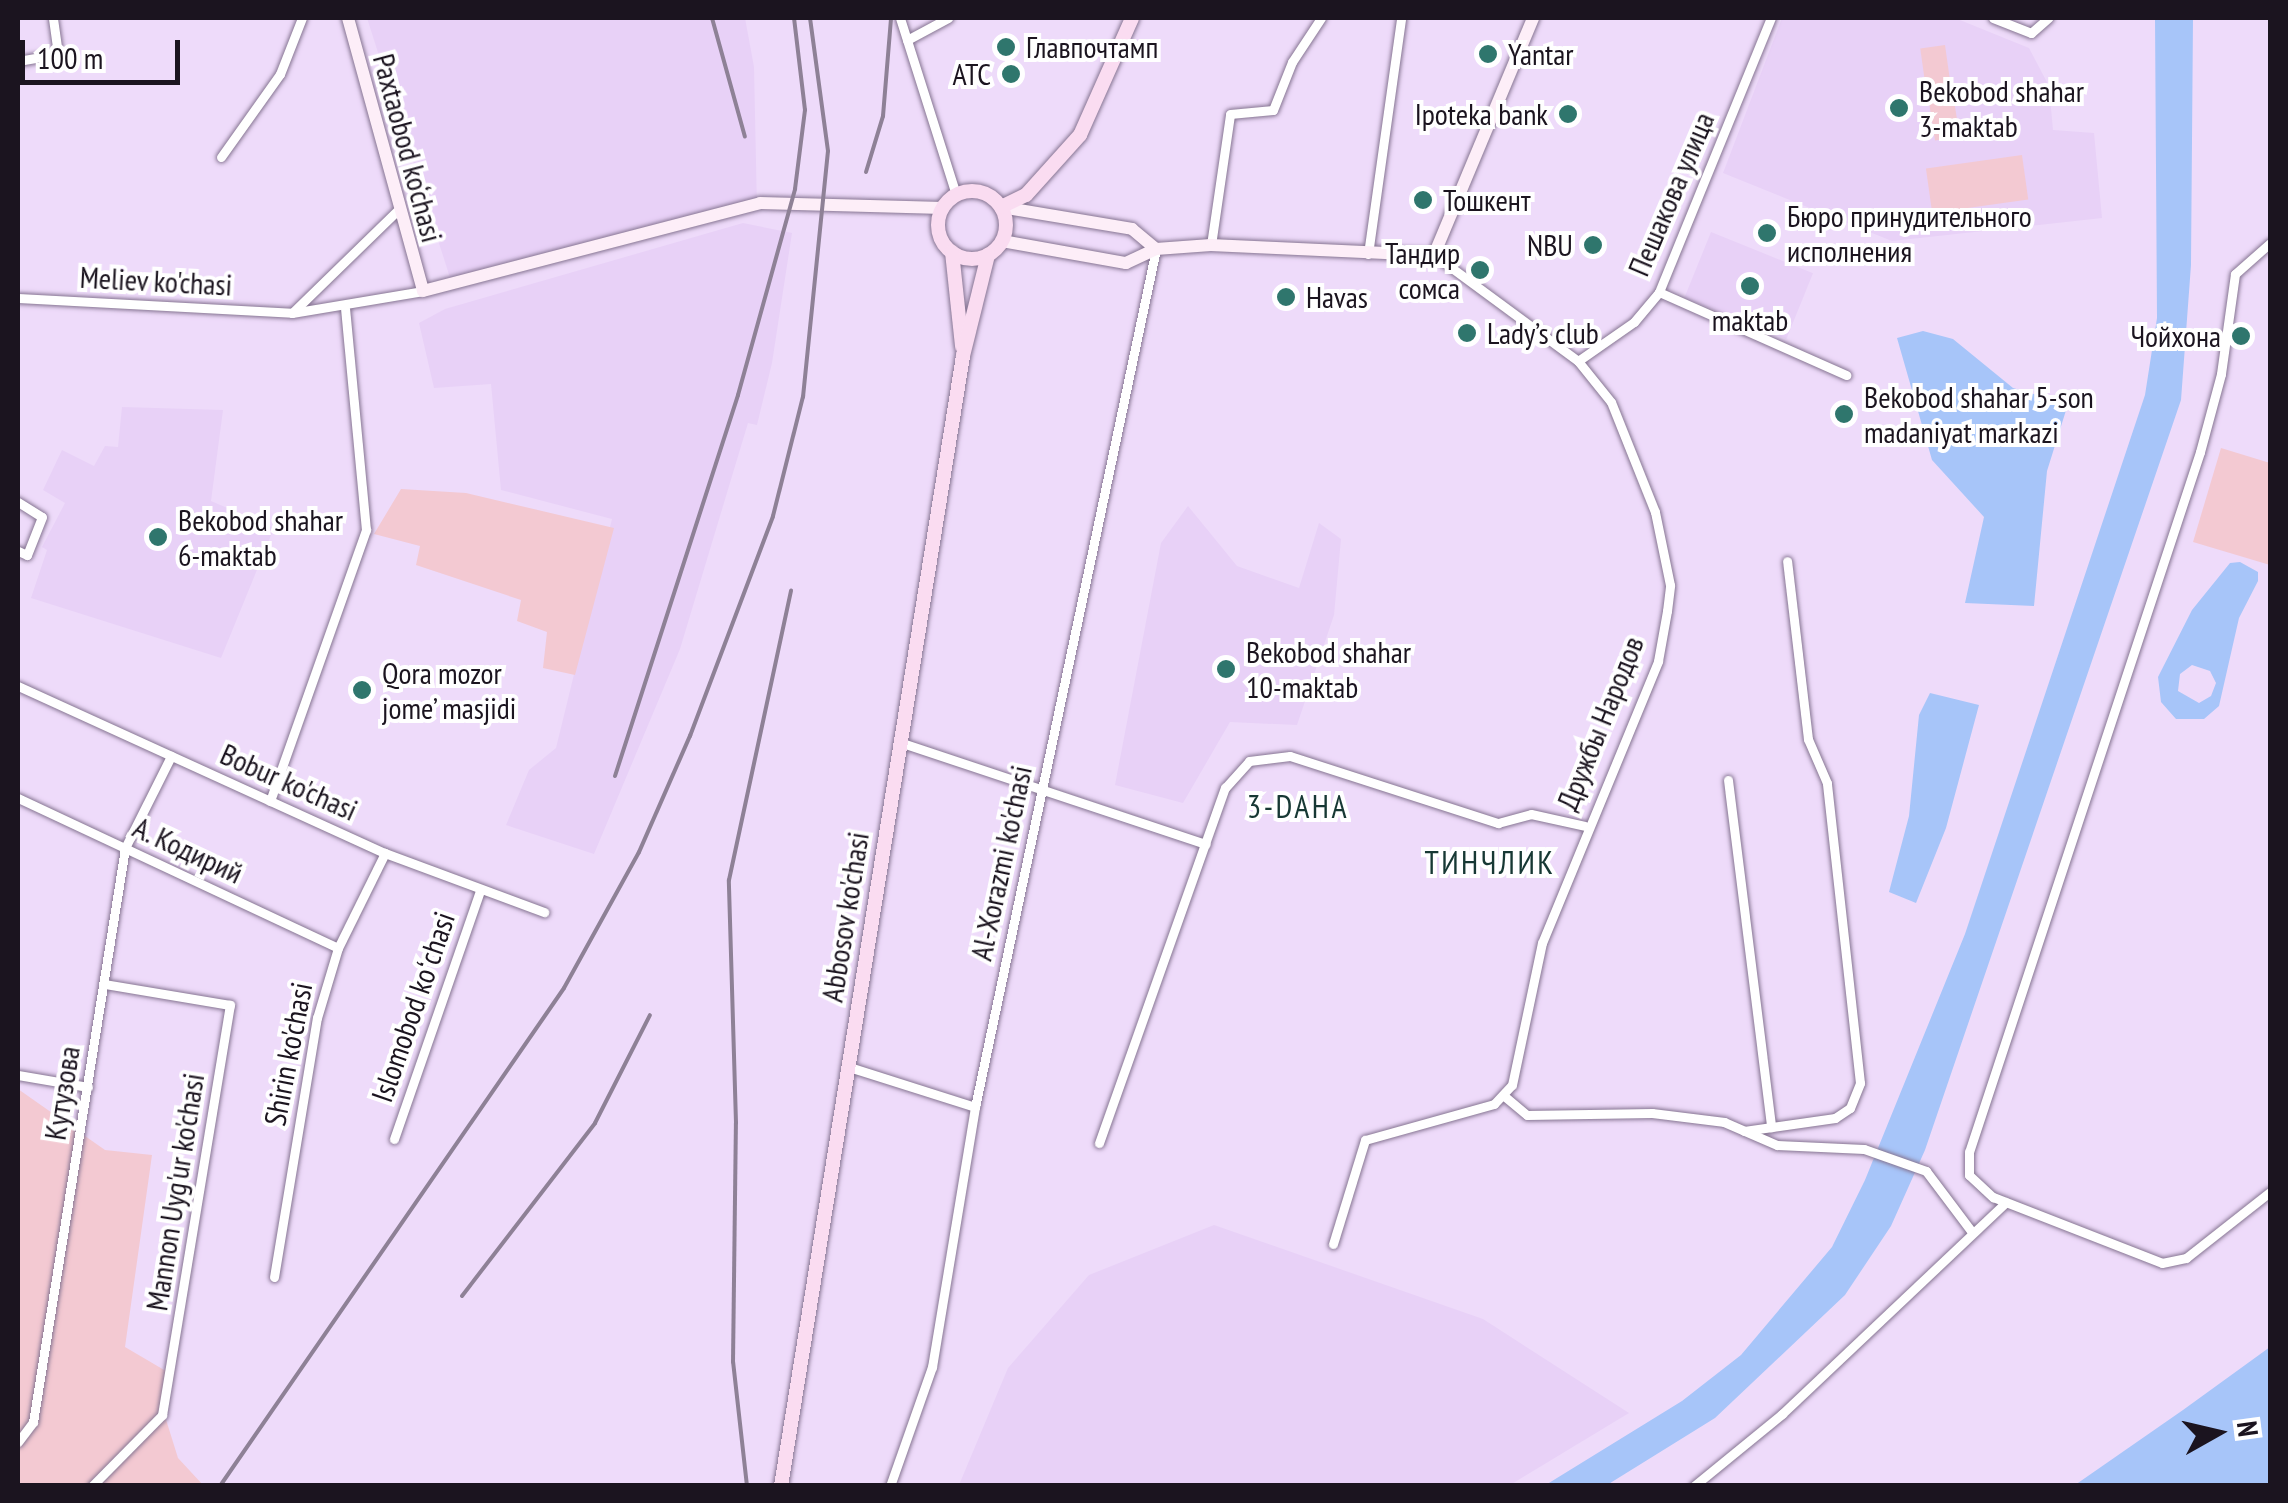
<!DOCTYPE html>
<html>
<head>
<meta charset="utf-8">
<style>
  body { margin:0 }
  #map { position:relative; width:2288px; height:1503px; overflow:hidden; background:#eedbfa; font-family:"PT Sans Narrow",sans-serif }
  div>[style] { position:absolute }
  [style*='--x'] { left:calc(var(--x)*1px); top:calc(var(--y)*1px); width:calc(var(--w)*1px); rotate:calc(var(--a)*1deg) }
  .built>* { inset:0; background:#e8d1f7; transform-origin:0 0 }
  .green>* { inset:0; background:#f3c9d2; transform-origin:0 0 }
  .water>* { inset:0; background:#a7c5f9 }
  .roads { filter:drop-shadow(0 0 2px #867592) drop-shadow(0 0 2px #867592) }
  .street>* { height:9px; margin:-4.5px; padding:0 4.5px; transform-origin:4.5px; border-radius:4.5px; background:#fff }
  .secondary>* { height:12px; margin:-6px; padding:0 6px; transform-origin:6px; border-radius:6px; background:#fdeef8 }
  .primary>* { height:14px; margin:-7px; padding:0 7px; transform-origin:7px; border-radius:7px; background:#fadcf1 }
  .primary>.ring { margin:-7px; padding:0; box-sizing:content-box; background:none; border:14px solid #fadcf1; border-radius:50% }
  .rail>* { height:4px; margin:-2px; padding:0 2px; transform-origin:2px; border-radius:2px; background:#8e8196 }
  .dots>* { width:28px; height:28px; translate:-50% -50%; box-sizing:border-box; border:5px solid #fff; border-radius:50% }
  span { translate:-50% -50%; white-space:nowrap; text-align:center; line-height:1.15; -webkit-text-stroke:8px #fff; paint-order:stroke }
  .poi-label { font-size:30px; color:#1b141f }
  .left { translate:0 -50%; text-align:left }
  .right { translate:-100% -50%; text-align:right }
  .street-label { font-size:30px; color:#1b141f }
  .neighbourhood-label { font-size:32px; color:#173834; letter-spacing:2.5px }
  .frame { position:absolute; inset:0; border:20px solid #1b141f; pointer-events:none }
  .north { position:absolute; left:2168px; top:1383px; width:100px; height:100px; -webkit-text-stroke:8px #fff; paint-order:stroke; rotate:82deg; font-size:28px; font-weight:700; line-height:40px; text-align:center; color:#1b141f }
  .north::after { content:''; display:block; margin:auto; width:35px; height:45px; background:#1b141f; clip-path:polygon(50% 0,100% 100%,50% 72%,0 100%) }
  .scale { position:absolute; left:20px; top:40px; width:160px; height:45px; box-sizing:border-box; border:5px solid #1b141f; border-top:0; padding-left:12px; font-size:30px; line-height:35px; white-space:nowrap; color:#1b141f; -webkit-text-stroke:8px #fff; paint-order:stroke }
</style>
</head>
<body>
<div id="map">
  <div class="built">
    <div style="clip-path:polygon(367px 18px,745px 18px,754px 67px,757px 210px,453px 287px)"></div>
    <div style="clip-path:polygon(1782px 18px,1955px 18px,2029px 48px,2049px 86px,2053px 130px,2094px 133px,2102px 218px,1892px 241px,1723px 173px)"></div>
    <div style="clip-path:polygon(743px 223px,792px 233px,772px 363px,757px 425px,748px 423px,680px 649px,594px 854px,506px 825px,529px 770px,556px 748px,612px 519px,501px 490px,491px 384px,434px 388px,419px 323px,445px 309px)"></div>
    <div style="left:1711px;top:232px;width:110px;height:71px;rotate:22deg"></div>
    <div style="clip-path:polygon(122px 407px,223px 410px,211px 501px,274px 528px,221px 658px,31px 598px,47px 550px,42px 547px,65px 503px,43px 490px,62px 450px,94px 466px,105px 446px,118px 447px)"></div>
    <div style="clip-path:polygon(1188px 506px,1237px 566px,1299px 588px,1319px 523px,1341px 539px,1334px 615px,1297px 725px,1230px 722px,1183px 803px,1115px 785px,1161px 543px)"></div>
    <div style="clip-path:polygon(1214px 1225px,1483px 1319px,1629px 1413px,1510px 1485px,959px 1485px,1008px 1368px,1089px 1275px)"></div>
  </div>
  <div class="green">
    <div style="left:1945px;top:45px;width:41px;height:25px;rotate:82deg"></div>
    <div style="left:1953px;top:94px;width:43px;height:25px;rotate:81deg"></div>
    <div style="left:2022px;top:155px;width:45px;height:97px;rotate:82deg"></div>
    <div style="clip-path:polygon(2221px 448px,2270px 463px,2270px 565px,2193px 542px)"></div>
    <div style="clip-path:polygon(401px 489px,466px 493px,614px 528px,575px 675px,543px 668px,547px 632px,517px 621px,521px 600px,416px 565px,420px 546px,374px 534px)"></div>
    <div style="clip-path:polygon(18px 1089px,105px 1150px,152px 1155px,125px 1347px,171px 1374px,163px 1410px,178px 1458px,203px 1485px,18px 1485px)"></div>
  </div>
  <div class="water">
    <div style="clip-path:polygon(2155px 18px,2193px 18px,2191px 265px,2181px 400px,1925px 1150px,1891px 1226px,1845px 1295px,1715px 1418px,1607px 1485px,1544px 1486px,1682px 1401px,1741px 1355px,1832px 1247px,1865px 1180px,1965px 934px,2145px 395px,2157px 318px)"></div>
    <div style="clip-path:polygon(1923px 331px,1953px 339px,2013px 388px,2068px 404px,2047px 471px,2034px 606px,1965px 603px,1984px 517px,1932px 460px,1897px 338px)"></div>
    <div style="clip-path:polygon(evenodd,2240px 562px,2258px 572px,2258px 581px,2239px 618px,2219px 706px,2204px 719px,2176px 719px,2161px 702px,2158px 677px,2192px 610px,2230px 563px,2240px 562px,2192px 665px,2210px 671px,2216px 683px,2211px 696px,2199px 703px,2178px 691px,2180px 674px,2192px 665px)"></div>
    <div style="clip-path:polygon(1930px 693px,1979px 705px,1946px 828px,1916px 903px,1889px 892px,1909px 816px,1919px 715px)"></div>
    <div style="clip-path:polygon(2270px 1347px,2270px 1485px,2075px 1485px,2183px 1410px)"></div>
  </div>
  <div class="roads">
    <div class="street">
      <div style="--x:900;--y:18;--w:186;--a:72.4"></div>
      <div style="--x:1993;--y:18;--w:41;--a:21.5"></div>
      <div style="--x:2031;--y:33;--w:23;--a:-41"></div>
      <div style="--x:907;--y:40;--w:47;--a:-28.2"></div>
      <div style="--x:18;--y:61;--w:41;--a:-9.9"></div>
      <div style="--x:58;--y:54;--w:36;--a:-98"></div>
      <div style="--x:221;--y:157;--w:102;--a:-54.6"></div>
      <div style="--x:280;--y:74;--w:60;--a:-68.6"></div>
      <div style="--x:2270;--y:243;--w:47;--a:138.5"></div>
      <div style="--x:2235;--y:274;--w:101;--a:98"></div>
      <div style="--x:2221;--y:374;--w:81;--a:105.1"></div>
      <div style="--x:2200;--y:452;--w:737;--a:108.26"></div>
      <div style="--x:1969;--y:1152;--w:23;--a:90"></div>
      <div style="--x:1969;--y:1175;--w:33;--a:43"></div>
      <div style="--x:1993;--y:1197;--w:181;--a:21.3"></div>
      <div style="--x:2162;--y:1263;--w:25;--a:-12"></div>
      <div style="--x:2186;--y:1258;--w:107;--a:-38.2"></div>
      <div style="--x:1211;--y:245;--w:132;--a:-81.7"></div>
      <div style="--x:1230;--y:114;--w:43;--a:-5.3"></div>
      <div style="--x:1273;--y:110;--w:52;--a:-68.4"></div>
      <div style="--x:1292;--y:62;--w:53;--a:-56.6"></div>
      <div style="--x:1368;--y:254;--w:238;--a:-82"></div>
      <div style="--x:1659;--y:292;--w:205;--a:23.9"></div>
      <div style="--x:18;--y:298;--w:274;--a:3.1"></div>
      <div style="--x:292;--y:313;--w:148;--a:-44.2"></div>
      <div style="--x:292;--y:313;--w:133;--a:-9.5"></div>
      <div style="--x:1578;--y:361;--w:68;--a:-34.9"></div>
      <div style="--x:1634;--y:322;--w:39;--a:-50"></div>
      <div style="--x:1659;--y:292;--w:296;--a:-67.8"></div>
      <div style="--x:18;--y:502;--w:28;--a:32"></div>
      <div style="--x:42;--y:517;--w:41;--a:111.5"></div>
      <div style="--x:27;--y:555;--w:10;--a:-156"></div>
      <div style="--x:18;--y:686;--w:403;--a:24.5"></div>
      <div style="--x:385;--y:853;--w:170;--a:20.4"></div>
      <div style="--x:902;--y:743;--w:320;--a:18.4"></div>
      <div style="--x:1728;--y:780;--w:350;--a:82.9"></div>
      <div style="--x:18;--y:798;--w:353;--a:25.1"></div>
      <div style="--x:270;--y:801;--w:288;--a:-70.5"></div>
      <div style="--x:366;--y:530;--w:222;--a:-95.4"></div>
      <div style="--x:849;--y:1067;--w:132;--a:17.6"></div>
      <div style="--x:18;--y:1075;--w:71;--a:9.7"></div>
      <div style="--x:1503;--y:1095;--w:31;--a:40"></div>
      <div style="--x:1527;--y:1115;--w:125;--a:-0.9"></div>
      <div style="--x:1652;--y:1113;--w:73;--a:7.1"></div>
      <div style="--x:1724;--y:1122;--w:58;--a:23.5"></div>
      <div style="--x:1777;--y:1145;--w:87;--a:2.6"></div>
      <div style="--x:1864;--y:1149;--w:66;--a:19.5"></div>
      <div style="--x:1926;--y:1171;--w:76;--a:53"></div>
      <div style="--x:1744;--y:1131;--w:92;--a:-8.1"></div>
      <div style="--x:1835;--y:1118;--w:18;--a:-34"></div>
      <div style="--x:1850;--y:1108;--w:27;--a:-68"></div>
      <div style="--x:1860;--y:1083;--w:302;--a:-96.3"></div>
      <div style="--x:1827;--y:783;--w:48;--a:-113.4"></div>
      <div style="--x:1808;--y:739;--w:179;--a:-96.7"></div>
      <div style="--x:394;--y:1139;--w:262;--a:-70.9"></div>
      <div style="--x:1099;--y:1143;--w:377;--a:-70.5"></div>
      <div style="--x:1225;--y:788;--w:36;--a:-48"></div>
      <div style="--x:1249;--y:761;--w:41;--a:-7"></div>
      <div style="--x:1290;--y:756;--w:219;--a:17.9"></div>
      <div style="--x:1498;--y:823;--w:34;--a:-15"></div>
      <div style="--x:1531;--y:814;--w:55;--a:12.5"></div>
      <div style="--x:1333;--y:1244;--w:109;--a:-72.9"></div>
      <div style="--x:1365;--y:1140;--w:134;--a:-15.6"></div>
      <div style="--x:1494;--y:1104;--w:26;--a:-47"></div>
      <div style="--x:1512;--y:1085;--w:145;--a:-78.1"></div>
      <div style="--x:1542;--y:943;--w:305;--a:-67.6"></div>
      <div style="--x:1658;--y:661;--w:51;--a:-79.8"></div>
      <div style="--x:1667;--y:611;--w:26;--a:-83"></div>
      <div style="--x:1670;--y:585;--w:75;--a:-101.6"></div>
      <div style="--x:1655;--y:512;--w:118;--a:-111.8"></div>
      <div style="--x:1611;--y:402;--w:53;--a:-128.8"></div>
      <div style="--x:1578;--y:361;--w:179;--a:-143.6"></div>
      <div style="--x:274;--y:1277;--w:263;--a:-80.6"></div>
      <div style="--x:317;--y:1018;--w:73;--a:-73.3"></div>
      <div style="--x:338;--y:948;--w:106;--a:-63.7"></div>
      <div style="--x:18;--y:1442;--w:25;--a:-53"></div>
      <div style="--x:33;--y:1422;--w:581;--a:-80.89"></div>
      <div style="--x:125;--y:848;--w:103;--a:-63.4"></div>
      <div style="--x:92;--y:1486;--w:100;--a:-45.4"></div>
      <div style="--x:162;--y:1415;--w:416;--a:-80.6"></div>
      <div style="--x:230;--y:1005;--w:128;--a:-170.5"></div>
      <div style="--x:890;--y:1486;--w:126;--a:-70.6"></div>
      <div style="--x:932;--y:1367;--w:264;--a:-80.6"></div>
      <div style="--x:975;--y:1107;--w:877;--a:-78.09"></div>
      <div style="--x:1694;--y:1486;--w:114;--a:-39.3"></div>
      <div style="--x:1782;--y:1414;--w:308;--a:-43.4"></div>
    </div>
    <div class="secondary">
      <div style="--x:348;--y:18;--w:283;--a:74.6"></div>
      <div style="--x:423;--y:291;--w:348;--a:-14.6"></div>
      <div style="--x:760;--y:203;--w:183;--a:1.6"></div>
      <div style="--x:1001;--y:207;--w:133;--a:9.5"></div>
      <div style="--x:1132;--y:229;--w:31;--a:40"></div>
      <div style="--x:1002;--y:241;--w:126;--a:10.1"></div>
      <div style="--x:1126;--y:263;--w:33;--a:-25"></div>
      <div style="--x:1156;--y:249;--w:55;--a:-4.2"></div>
      <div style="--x:1211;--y:245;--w:223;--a:2.6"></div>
      <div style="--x:1434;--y:255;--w:257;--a:-67.3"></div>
    </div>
    <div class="primary">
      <div class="ring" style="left:938px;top:191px;width:54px;height:54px"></div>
      <div style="--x:1001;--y:207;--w:28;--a:-26"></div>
      <div style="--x:1026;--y:195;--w:81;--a:-48"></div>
      <div style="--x:1080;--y:135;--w:128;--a:-66"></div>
      <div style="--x:952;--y:252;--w:95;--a:83.9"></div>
      <div style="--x:781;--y:1486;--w:1145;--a:-80.85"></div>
      <div style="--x:963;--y:356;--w:104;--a:-76.1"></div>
    </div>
  </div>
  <div class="rail">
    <div style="--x:712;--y:18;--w:123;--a:74.5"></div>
    <div style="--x:866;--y:172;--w:59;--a:-73.1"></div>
    <div style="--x:883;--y:116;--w:98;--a:-85.3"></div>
    <div style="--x:615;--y:776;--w:400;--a:-72.1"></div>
    <div style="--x:738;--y:395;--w:214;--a:-74.5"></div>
    <div style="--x:795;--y:189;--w:80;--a:-82.8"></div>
    <div style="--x:805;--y:110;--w:93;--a:-96.8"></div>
    <div style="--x:462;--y:1296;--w:218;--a:-52.4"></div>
    <div style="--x:595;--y:1123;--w:121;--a:-63"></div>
    <div style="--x:220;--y:1486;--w:605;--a:-55.36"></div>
    <div style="--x:564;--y:988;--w:155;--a:-61.1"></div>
    <div style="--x:639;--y:852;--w:127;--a:-66.3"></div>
    <div style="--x:690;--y:736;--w:235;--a:-69.3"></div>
    <div style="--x:773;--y:516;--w:123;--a:-75.9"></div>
    <div style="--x:803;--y:397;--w:247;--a:-84.2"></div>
    <div style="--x:828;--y:151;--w:134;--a:-97.7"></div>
    <div style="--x:747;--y:1486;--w:125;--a:-96.4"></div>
    <div style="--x:733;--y:1362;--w:239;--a:-89.3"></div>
    <div style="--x:736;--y:1123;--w:243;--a:-91.7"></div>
    <div style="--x:729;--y:880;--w:296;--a:-77.9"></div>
  </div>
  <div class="dots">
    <div style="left:1006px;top:47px;background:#2f766d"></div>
    <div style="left:1488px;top:54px;background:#2f766d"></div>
    <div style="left:1011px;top:74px;background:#2f766d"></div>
    <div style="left:1899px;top:108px;background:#2f766d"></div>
    <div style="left:1568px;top:114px;background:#2f766d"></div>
    <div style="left:1423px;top:200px;background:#2f766d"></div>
    <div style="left:1767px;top:233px;background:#2f766d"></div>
    <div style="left:1593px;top:245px;background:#2f766d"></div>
    <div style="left:1480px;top:270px;background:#2f766d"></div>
    <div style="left:1750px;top:286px;background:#2f766d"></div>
    <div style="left:1286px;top:297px;background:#2f766d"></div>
    <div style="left:1467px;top:333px;background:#2f766d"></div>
    <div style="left:2241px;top:336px;background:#2f766d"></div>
    <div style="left:1844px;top:414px;background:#2f766d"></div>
    <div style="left:158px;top:537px;background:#2f766d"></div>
    <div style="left:1226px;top:669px;background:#2f766d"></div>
    <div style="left:362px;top:690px;background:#2f766d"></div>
  </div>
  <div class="poi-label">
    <span class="left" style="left:1026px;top:47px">Главпочтамп</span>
    <span class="left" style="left:1508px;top:54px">Yantar</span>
    <span class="right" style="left:991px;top:74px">АТС</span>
    <span class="left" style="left:1919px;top:108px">Bekobod shahar<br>3-maktab</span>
    <span class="right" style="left:1548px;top:114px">Ipoteka bank</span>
    <span class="left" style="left:1443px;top:200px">Тошкент</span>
    <span class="left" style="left:1787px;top:233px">Бюро принудительного<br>исполнения</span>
    <span class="right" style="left:1573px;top:245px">NBU</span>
    <span class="right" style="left:1460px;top:270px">Тандир<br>сомса</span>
    <span class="left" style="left:1306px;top:297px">Havas</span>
    <span style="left:1750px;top:320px">maktab</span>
    <span class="left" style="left:1487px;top:333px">Lady’s club</span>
    <span class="right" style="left:2221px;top:336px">Чойхона</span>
    <span class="left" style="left:1864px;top:414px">Bekobod shahar 5-son<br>madaniyat markazi</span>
    <span class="left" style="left:178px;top:537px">Bekobod shahar<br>6-maktab</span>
    <span class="left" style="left:1246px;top:669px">Bekobod shahar<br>10-maktab</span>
    <span class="left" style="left:382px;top:690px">Qora mozor<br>jome’ masjidi</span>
  </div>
  <div class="street-label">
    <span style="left:408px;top:148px;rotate:75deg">Paxtaobod ko‘chasi</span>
    <span style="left:1671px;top:194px;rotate:-67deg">Пешакова улица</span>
    <span style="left:156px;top:281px;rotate:3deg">Meliev ko'chasi</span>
    <span style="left:1600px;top:723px;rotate:-68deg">Дружбы Народов</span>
    <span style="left:289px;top:782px;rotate:24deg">Bobur ko'chasi</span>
    <span style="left:188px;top:850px;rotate:25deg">А. Кодирий</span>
    <span style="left:1001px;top:863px;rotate:-78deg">Al-Xorazmi ko'chasi</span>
    <span style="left:845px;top:917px;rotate:-81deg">Abbosov ko'chasi</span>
    <span style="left:413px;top:1007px;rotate:-71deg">Islomobod koʻchasi</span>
    <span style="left:288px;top:1054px;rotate:-79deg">Shirin ko'chasi</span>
    <span style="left:62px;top:1093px;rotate:-81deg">Кутузова</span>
    <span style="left:175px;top:1192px;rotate:-81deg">Mannon Uyg'ur ko'chasi</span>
  </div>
  <div class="neighbourhood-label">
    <span style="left:1298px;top:806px">3-DAHA</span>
    <span style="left:1490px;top:862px">ТИНЧЛИК</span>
  </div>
  <div class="frame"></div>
  <div class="north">N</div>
  <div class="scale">100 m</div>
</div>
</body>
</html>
